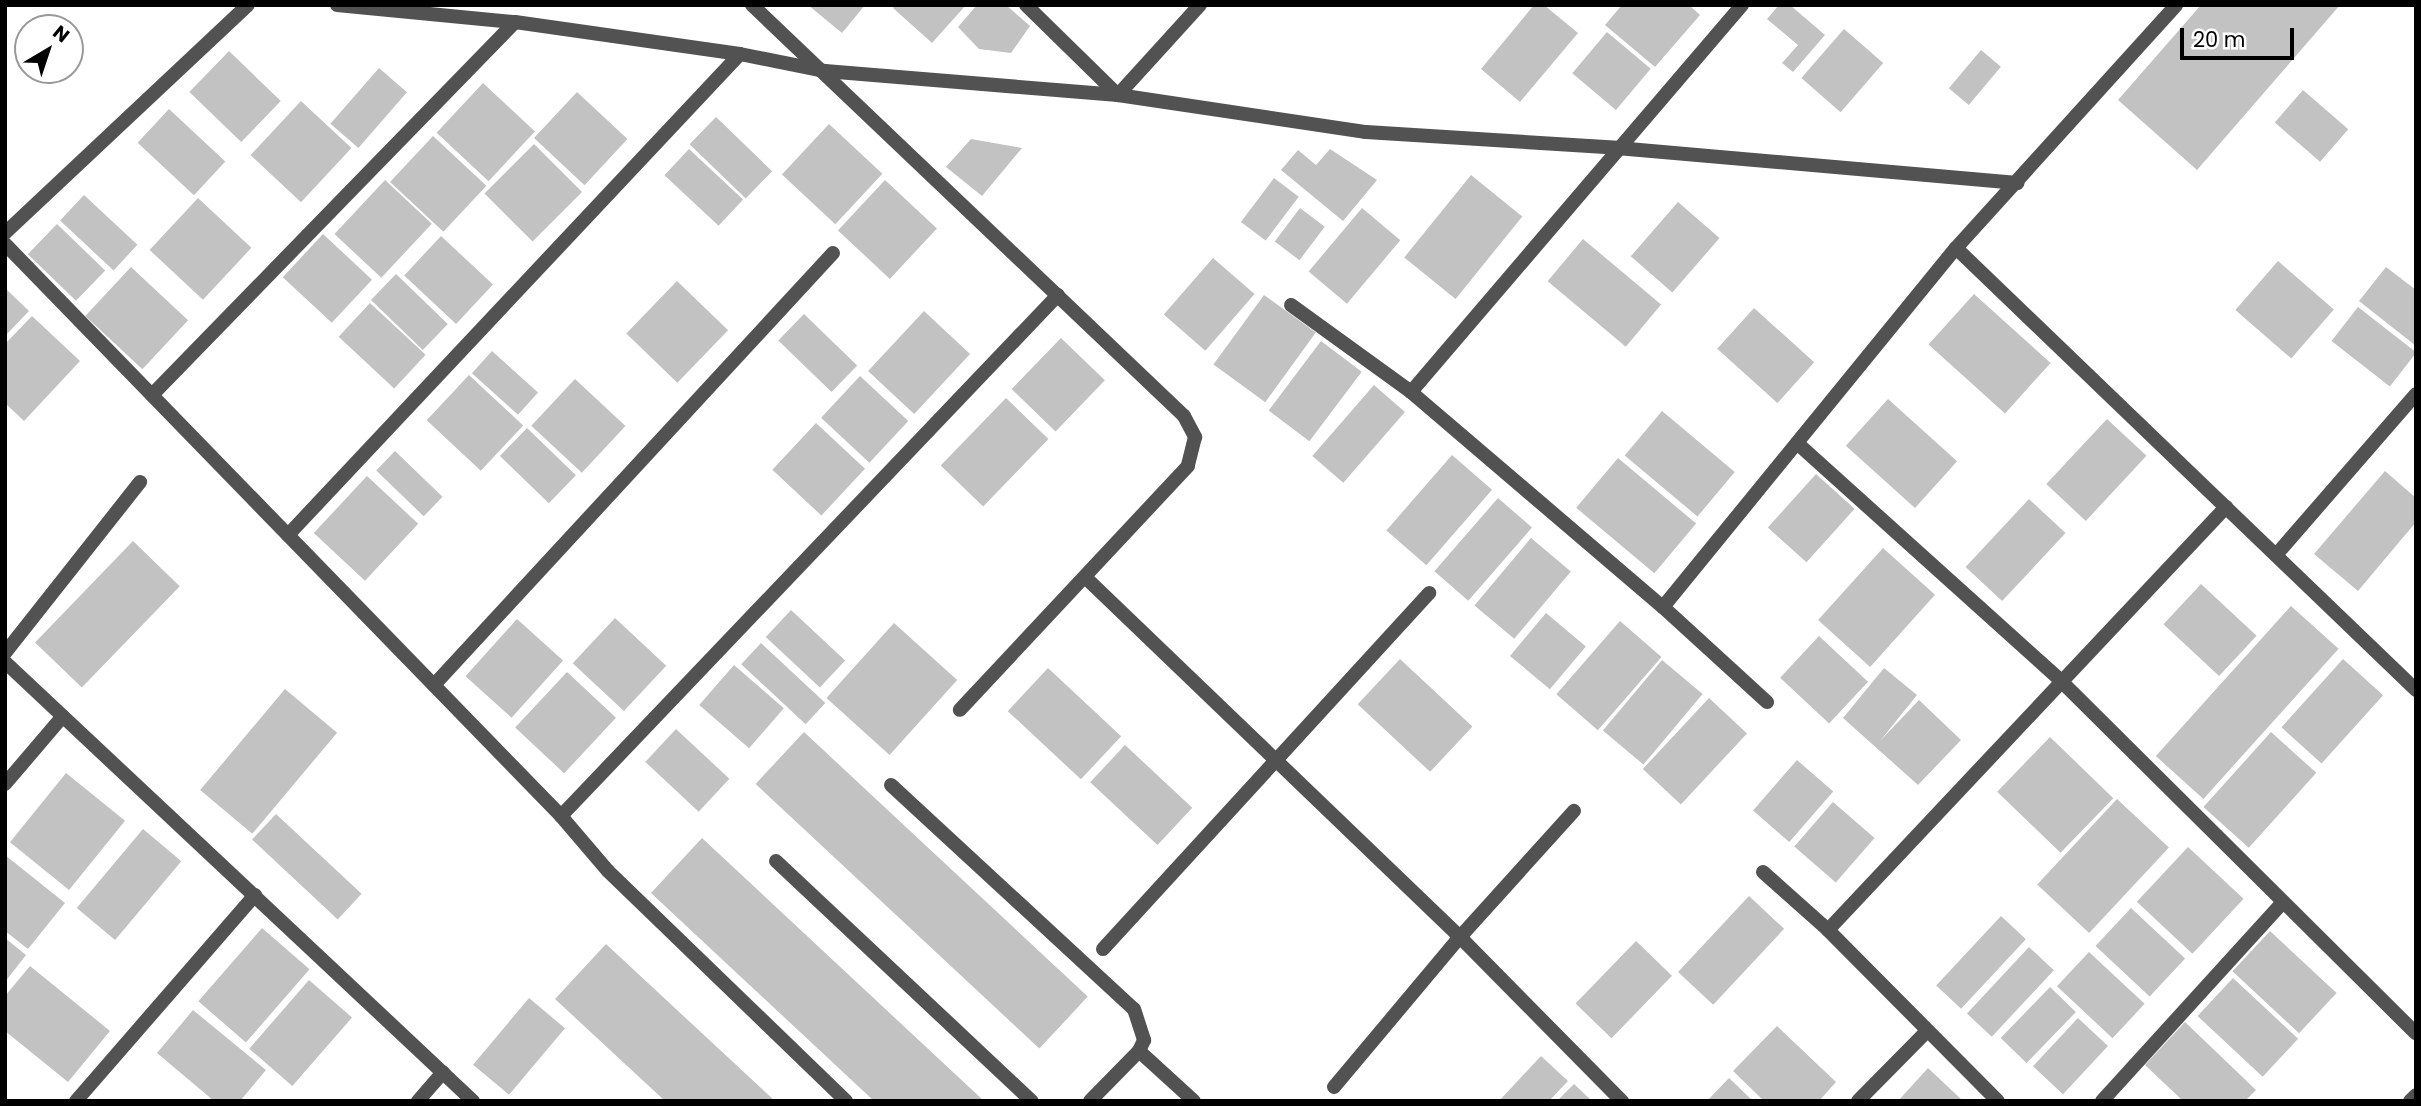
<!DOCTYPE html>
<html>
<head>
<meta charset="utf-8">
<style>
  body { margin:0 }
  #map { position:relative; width:2421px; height:1106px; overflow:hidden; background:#fff; font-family:Poppins,sans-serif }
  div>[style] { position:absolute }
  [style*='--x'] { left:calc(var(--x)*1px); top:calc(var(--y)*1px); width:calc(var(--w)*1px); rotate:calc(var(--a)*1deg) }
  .building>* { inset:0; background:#c2c2c2; transform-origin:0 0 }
  .lane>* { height:14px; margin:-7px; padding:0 7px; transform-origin:7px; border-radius:7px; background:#525252 }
  .street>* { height:14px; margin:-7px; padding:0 7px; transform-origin:7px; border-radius:7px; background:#525252 }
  span { translate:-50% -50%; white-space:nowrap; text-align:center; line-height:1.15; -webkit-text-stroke:7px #fff; paint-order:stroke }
  .frame { position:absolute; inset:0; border:7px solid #000; pointer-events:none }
  .north { position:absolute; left:14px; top:14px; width:70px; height:70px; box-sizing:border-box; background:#fff; border:2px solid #999; border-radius:50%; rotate:39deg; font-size:19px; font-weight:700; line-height:28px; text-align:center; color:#000 }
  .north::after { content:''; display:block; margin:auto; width:24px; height:32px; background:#000; clip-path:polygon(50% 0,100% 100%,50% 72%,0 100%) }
  .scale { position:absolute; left:2180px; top:28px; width:114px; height:32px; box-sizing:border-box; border:4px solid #000; border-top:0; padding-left:9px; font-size:21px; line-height:24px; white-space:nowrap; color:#000; -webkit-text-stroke:5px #fff; paint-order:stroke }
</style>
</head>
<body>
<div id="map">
  <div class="building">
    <div style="clip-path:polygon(808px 5px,865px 5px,842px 33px)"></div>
    <div style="clip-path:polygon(896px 5px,966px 5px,932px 43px,893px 8px)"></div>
    <div style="clip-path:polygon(977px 5px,1006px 5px,1030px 26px,1011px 53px,979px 49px,958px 27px)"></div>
    <div style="clip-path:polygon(1534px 5px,1544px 5px,1578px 33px,1520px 102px,1481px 69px)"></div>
    <div style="clip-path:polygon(1622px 5px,1689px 5px,1700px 15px,1655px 67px,1605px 25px)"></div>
    <div style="clip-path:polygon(1779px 5px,1790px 5px,1825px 35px,1793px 72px,1782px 63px,1798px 45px,1767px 19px)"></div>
    <div style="clip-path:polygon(2201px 5px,2340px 5px,2197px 170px,2118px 100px)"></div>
    <div style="left:1844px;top:29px;width:52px;height:65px;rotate:41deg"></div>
    <div style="left:1607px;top:32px;width:57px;height:54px;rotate:40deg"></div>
    <div style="left:1981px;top:50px;width:26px;height:50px;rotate:40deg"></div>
    <div style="left:229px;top:51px;width:72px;height:57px;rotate:44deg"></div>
    <div style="left:379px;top:68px;width:37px;height:74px;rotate:41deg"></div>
    <div style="left:483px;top:83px;width:71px;height:68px;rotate:43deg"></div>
    <div style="left:2303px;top:90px;width:60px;height:43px;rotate:41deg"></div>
    <div style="left:577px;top:92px;width:69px;height:63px;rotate:43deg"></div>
    <div style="left:301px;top:101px;width:69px;height:74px;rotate:43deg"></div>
    <div style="left:169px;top:109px;width:77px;height:46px;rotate:43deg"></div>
    <div style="left:716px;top:117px;width:78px;height:38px;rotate:44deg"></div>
    <div style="left:829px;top:124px;width:73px;height:69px;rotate:43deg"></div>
    <div style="left:433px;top:136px;width:73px;height:63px;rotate:43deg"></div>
    <div style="clip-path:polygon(971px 139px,1022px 148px,982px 196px,946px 167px)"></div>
    <div style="left:534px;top:144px;width:68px;height:70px;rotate:45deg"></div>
    <div style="left:689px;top:149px;width:74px;height:36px;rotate:43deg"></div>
    <div style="clip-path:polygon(1330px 149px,1377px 180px,1343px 221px,1281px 170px,1298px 150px,1316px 165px)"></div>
    <div style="left:1471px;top:175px;width:66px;height:106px;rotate:39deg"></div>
    <div style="left:1274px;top:178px;width:31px;height:55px;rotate:37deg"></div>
    <div style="left:385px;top:180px;width:64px;height:74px;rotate:43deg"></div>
    <div style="left:885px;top:180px;width:71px;height:69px;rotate:43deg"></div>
    <div style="left:84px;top:195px;width:73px;height:35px;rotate:43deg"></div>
    <div style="left:198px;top:198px;width:73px;height:71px;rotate:43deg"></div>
    <div style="left:1678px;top:202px;width:55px;height:72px;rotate:41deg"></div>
    <div style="left:1300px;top:208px;width:31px;height:42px;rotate:37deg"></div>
    <div style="left:1362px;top:208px;width:50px;height:83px;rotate:40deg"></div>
    <div style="left:57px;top:224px;width:67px;height:42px;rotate:44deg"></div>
    <div style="left:323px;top:234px;width:67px;height:59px;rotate:43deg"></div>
    <div style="left:441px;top:236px;width:71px;height:54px;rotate:43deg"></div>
    <div style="left:1583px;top:239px;width:102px;height:55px;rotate:40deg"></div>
    <div style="left:1213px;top:258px;width:55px;height:75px;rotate:41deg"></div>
    <div style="left:2278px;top:261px;width:74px;height:65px;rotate:41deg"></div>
    <div style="left:131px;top:267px;width:78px;height:67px;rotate:43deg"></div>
    <div style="clip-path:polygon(2386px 267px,2416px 290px,2416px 346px,2359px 301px)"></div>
    <div style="left:396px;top:274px;width:72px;height:36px;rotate:44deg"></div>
    <div style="left:677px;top:281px;width:71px;height:73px;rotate:44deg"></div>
    <div style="clip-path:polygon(5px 288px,29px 311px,5px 336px)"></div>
    <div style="left:1974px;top:294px;width:103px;height:68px;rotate:42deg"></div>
    <div style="left:1264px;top:295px;width:64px;height:86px;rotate:36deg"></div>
    <div style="left:370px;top:303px;width:76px;height:46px;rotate:43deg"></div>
    <div style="left:2358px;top:307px;width:74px;height:43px;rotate:38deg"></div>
    <div style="left:1754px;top:308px;width:81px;height:55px;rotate:42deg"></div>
    <div style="left:924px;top:311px;width:63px;height:82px;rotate:43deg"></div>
    <div style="left:804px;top:314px;width:74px;height:37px;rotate:44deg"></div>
    <div style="clip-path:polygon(32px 316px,80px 361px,24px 421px,5px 403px,5px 344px)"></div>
    <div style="left:1061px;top:338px;width:61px;height:71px;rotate:44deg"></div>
    <div style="left:1321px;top:341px;width:51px;height:87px;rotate:37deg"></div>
    <div style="left:492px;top:351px;width:62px;height:30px;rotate:42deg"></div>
    <div style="left:469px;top:375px;width:74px;height:62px;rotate:43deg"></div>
    <div style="left:860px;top:376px;width:66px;height:57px;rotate:43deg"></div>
    <div style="left:575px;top:379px;width:69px;height:64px;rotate:43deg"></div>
    <div style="left:1374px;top:385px;width:41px;height:94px;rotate:41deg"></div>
    <div style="left:1006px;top:398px;width:59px;height:94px;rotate:44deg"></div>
    <div style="left:1888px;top:399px;width:93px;height:63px;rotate:42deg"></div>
    <div style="left:1662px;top:411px;width:95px;height:58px;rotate:40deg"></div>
    <div style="left:2107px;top:419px;width:54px;height:89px;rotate:43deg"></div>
    <div style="left:816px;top:423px;width:67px;height:64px;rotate:43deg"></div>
    <div style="left:527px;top:428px;width:68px;height:39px;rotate:44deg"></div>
    <div style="left:395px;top:451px;width:66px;height:27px;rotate:44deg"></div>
    <div style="left:1452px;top:455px;width:53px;height:100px;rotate:41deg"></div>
    <div style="left:1618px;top:458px;width:102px;height:65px;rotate:40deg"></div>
    <div style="clip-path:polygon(2385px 471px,2416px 498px,2416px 522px,2358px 591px,2314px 554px)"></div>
    <div style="left:1816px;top:474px;width:52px;height:72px;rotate:42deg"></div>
    <div style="left:367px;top:476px;width:70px;height:78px;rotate:43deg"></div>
    <div style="left:1498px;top:498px;width:45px;height:97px;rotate:41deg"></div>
    <div style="left:2029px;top:499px;width:50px;height:93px;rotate:43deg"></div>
    <div style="left:1531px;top:538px;width:52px;height:88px;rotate:40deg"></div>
    <div style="left:133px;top:541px;width:65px;height:141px;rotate:44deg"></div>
    <div style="left:1883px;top:548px;width:70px;height:97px;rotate:42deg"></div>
    <div style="left:2201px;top:584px;width:76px;height:55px;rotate:43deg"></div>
    <div style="left:2291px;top:606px;width:64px;height:202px;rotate:42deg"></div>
    <div style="left:791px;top:610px;width:74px;height:37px;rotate:43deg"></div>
    <div style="left:1546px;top:613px;width:52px;height:56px;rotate:40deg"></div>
    <div style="left:615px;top:618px;width:70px;height:62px;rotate:43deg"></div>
    <div style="left:517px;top:619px;width:62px;height:77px;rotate:42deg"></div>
    <div style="left:1620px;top:621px;width:55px;height:97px;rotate:41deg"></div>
    <div style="left:894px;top:623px;width:85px;height:101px;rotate:42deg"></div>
    <div style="left:1819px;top:636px;width:67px;height:57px;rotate:43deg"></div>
    <div style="left:761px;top:643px;width:88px;height:29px;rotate:43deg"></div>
    <div style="left:1400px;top:659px;width:99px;height:62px;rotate:43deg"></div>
    <div style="left:2343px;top:659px;width:54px;height:92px;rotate:42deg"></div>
    <div style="left:1662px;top:660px;width:53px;height:92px;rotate:40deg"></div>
    <div style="left:734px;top:665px;width:66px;height:53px;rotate:41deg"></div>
    <div style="left:1048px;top:668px;width:100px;height:59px;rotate:43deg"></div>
    <div style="clip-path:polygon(1884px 668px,1917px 695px,1880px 741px,1919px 700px,1961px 740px,1918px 785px,1843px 718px)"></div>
    <div style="left:567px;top:672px;width:67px;height:76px;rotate:43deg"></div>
    <div style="left:285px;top:689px;width:68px;height:132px;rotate:40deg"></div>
    <div style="left:1709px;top:698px;width:52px;height:97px;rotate:43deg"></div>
    <div style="left:676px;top:729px;width:73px;height:45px;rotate:43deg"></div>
    <div style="left:804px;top:732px;width:388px;height:71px;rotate:43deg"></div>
    <div style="left:2271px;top:732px;width:61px;height:101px;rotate:42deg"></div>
    <div style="left:2050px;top:737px;width:88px;height:76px;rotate:44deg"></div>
    <div style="left:1125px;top:745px;width:92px;height:51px;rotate:43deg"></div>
    <div style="left:1797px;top:760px;width:48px;height:67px;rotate:41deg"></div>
    <div style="left:66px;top:773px;width:76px;height:89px;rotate:39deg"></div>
    <div style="left:2117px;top:799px;width:71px;height:117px;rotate:43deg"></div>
    <div style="left:1833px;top:802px;width:55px;height:59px;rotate:41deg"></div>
    <div style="left:276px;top:814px;width:117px;height:35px;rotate:43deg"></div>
    <div style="left:143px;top:829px;width:50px;height:103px;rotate:40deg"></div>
    <div style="clip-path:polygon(702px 838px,984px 1101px,874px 1101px,651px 893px)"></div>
    <div style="left:2188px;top:847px;width:76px;height:75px;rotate:43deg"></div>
    <div style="clip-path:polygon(5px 855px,65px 903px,28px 949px,5px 931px)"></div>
    <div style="left:1749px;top:896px;width:48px;height:104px;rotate:43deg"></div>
    <div style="left:2131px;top:908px;width:74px;height:52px;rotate:43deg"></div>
    <div style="left:2001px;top:916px;width:34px;height:95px;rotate:43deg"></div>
    <div style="left:262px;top:928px;width:63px;height:97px;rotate:41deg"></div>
    <div style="left:2270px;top:931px;width:91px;height:55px;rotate:43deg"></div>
    <div style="clip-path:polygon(5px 938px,26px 955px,5px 982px)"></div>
    <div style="left:1636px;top:941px;width:50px;height:87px;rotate:44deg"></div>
    <div style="clip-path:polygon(606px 944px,775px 1101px,665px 1101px,555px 999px)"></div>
    <div style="left:2029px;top:947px;width:34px;height:91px;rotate:43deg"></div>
    <div style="left:2089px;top:952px;width:76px;height:47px;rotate:43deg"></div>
    <div style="clip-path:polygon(30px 966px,110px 1031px,68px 1082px,5px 1031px,5px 996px)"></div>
    <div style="left:2233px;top:978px;width:89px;height:52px;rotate:43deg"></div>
    <div style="left:309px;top:980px;width:57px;height:91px;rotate:41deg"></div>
    <div style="left:2050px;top:987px;width:36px;height:71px;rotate:44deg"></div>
    <div style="left:529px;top:998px;width:47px;height:87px;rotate:40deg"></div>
    <div style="clip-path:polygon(193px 1010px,266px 1070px,240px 1101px,214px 1101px,157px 1053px)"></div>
    <div style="left:2078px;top:1018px;width:41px;height:66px;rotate:43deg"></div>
    <div style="clip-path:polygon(2185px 1022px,2256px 1090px,2245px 1101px,2183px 1101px,2145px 1065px)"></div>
    <div style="clip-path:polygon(1777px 1026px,1836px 1082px,1819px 1101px,1764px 1101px,1733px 1071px)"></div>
    <div style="clip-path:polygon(1541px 1056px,1568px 1081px,1549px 1101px,1499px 1101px)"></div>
    <div style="clip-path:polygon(1928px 1068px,1963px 1101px,1898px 1101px)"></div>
    <div style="clip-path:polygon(1729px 1078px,1753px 1101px,1707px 1101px)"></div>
    <div style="clip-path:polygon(1574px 1084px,1592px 1101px,1557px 1101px)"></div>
  </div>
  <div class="lane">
    <div style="--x:891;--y:785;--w:330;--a:42.7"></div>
    <div style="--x:1134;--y:1009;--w:33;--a:72"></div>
    <div style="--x:1144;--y:1040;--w:12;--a:114"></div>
    <div style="--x:1139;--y:1051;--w:70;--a:134.4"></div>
    <div style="--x:561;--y:816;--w:72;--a:49.5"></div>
    <div style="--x:608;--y:871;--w:331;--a:44"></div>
    <div style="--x:776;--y:861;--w:351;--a:43.2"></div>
    <div style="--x:1139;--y:1051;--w:74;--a:42.3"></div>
  </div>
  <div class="street">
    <div style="--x:337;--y:5;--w:179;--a:5.5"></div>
    <div style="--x:515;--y:22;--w:227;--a:8.1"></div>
    <div style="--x:740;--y:54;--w:87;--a:11.3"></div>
    <div style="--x:825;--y:71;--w:294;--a:4.7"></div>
    <div style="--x:1118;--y:95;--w:251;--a:8.5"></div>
    <div style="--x:1366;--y:132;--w:252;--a:3.6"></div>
    <div style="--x:1617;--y:148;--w:402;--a:5"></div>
    <div style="--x:752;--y:5;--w:596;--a:43.57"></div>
    <div style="--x:1184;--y:416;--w:24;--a:62"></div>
    <div style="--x:1195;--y:437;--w:30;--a:104"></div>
    <div style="--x:1188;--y:466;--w:334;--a:133.1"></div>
    <div style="--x:1026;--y:5;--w:129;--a:44.4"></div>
    <div style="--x:1118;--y:95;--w:122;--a:-47.7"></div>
    <div style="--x:5;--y:233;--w:333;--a:-43.2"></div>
    <div style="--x:5;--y:244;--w:798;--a:45.81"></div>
    <div style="--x:561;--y:816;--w:720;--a:-46.35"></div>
    <div style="--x:1956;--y:248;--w:638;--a:43.86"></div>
    <div style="--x:1291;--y:305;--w:148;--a:35.9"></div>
    <div style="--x:1411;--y:392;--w:331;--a:40.5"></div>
    <div style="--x:1663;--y:607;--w:141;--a:42.4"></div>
    <div style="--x:1411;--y:392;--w:509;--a:-49.46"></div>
    <div style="--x:152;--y:395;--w:520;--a:-45.78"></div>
    <div style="--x:1797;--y:443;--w:355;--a:42"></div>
    <div style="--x:2061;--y:681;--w:500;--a:44.8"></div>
    <div style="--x:288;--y:535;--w:660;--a:-46.78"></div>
    <div style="--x:2276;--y:555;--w:213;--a:-49"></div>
    <div style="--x:1085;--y:577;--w:520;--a:43.83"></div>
    <div style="--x:1460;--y:937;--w:231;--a:45.4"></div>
    <div style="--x:1663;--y:607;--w:463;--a:-50.8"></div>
    <div style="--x:1956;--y:248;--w:328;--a:-47.8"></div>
    <div style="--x:5;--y:653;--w:218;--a:-51.7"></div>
    <div style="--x:5;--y:662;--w:642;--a:43.17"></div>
    <div style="--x:434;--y:685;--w:588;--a:-47.27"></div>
    <div style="--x:5;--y:784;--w:89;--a:-49.5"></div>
    <div style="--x:1763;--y:872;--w:87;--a:41.7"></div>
    <div style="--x:1828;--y:930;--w:241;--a:45.2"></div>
    <div style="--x:1828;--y:930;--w:581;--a:-46.74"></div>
    <div style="--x:1103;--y:949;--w:483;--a:-47.5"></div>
    <div style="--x:1334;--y:1087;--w:196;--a:-50"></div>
    <div style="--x:1460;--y:937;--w:170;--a:-47.9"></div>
    <div style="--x:76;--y:1101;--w:273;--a:-49"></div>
    <div style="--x:418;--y:1101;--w:38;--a:-49"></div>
    <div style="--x:1858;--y:1101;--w:98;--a:-45.4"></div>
    <div style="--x:2102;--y:1101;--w:266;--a:-47.7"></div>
    <div style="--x:2410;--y:1101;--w:8;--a:-45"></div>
  </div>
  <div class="frame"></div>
  <div class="north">N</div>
  <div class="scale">20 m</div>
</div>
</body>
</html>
